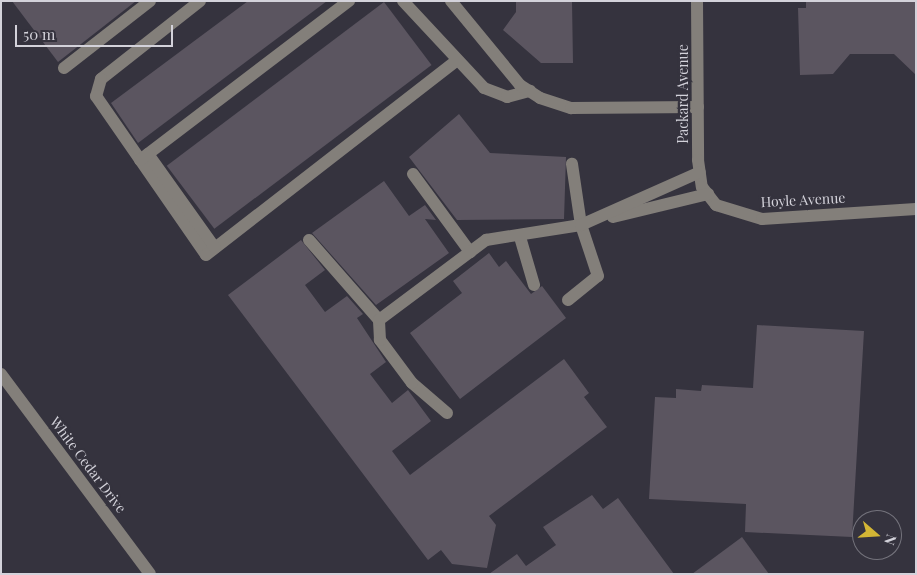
<!DOCTYPE html>
<html>
<head>
<meta charset="utf-8">
<style>
  body { margin:0 }
  #map { position:relative; width:917px; height:575px; overflow:hidden; background:#35333e; font-family:"Playfair Display",serif }
  div>[style] { position:absolute }
  [style*='--x'] { left:calc(var(--x)*1px); top:calc(var(--y)*1px); width:calc(var(--w)*1px); rotate:calc(var(--a)*1deg) }
  .building>* { inset:0; background:#5b5560; transform-origin:0 0 }
  .minor>* { height:12px; margin:-6px; padding:0 6px; transform-origin:6px; border-radius:6px; background:#837f7a }
  span { translate:-50% -50%; white-space:nowrap; text-align:center; line-height:1.15; -webkit-text-stroke:4.5px #35333e; paint-order:stroke }
  .street-label { font-size:14px; color:#d3d2da }
  .frame { position:absolute; inset:0; border:2px solid #d3d2da; pointer-events:none }
  .north { position:absolute; left:852px; top:510px; width:50px; height:50px; box-sizing:border-box; background:#35333e; border:1px solid #74737c; border-radius:50%; rotate:109deg; font-size:14px; font-weight:700; line-height:20px; text-align:center; color:#d3d2da }
  .north::after { content:''; display:block; margin:auto; width:18px; height:22px; background:#d3b635; clip-path:polygon(50% 0,100% 100%,50% 72%,0 100%) }
  .scale { position:absolute; left:15px; top:25px; width:158px; height:22px; box-sizing:border-box; border:2px solid #d3d2da; border-top:0; padding-left:6px; font-size:15px; line-height:18px; white-space:nowrap; color:#d3d2da; -webkit-text-stroke:4px #35333e; paint-order:stroke }
</style>
</head>
<body>
<div id="map">
  <div class="building">
    <div style="clip-path:polygon(12px 1px,136px 1px,58px 62px)"></div>
    <div style="clip-path:polygon(248px 1px,327px 1px,138px 143px,111px 103px)"></div>
    <div style="clip-path:polygon(516px 1px,572px 1px,573px 63px,541px 63px,503px 30px,516px 12px)"></div>
    <div style="clip-path:polygon(806px 1px,916px 1px,916px 75px,894px 54px,850px 54px,833px 74px,800px 75px,798px 8px,806px 8px)"></div>
    <div style="left:384px;top:2px;width:79px;height:272px;rotate:53deg"></div>
    <div style="clip-path:polygon(459px 114px,490px 153px,566px 157px,564px 219px,457px 220px,409px 157px)"></div>
    <div style="clip-path:polygon(384px 181px,409px 216px,425px 205px,436px 220px,425px 219px,449px 253px,376px 305px,312px 233px)"></div>
    <div style="clip-path:polygon(301px 240px,325px 270px,305px 285px,325px 312px,347px 296px,363px 314px,357px 318px,386px 362px,370px 374px,392px 403px,408px 390px,431px 421px,392px 451px,410px 475px,564px 359px,589px 393px,584px 397px,607px 427px,489px 516px,496px 525px,487px 568px,452px 564px,441px 550px,428px 560px,228px 295px)"></div>
    <div style="clip-path:polygon(489px 253px,499px 267px,506px 261px,531px 294px,542px 286px,566px 318px,460px 399px,410px 333px,462px 293px,453px 281px)"></div>
    <div style="clip-path:polygon(757px 325px,864px 331px,852px 537px,745px 532px,746px 504px,649px 499px,655px 397px,676px 398px,676px 389px,701px 391px,702px 385px,753px 388px)"></div>
    <div style="clip-path:polygon(592px 495px,603px 509px,618px 498px,674px 574px,489px 574px,517px 554px,526px 566px,556px 545px,543px 527px)"></div>
    <div style="clip-path:polygon(742px 537px,769px 574px,692px 574px)"></div>
  </div>
  <div class="minor">
    <div style="--x:200;--y:1;--w:126;--a:141.8"></div>
    <div style="--x:101;--y:79;--w:18;--a:106"></div>
    <div style="--x:96;--y:96;--w:193;--a:55.3"></div>
    <div style="--x:206;--y:255;--w:316;--a:-37.8"></div>
    <div style="--x:403;--y:1;--w:119;--a:47"></div>
    <div style="--x:484;--y:88;--w:25;--a:21"></div>
    <div style="--x:507;--y:97;--w:24;--a:-15"></div>
    <div style="--x:451;--y:1;--w:109;--a:50.6"></div>
    <div style="--x:520;--y:85;--w:24;--a:33"></div>
    <div style="--x:540;--y:98;--w:33;--a:18"></div>
    <div style="--x:571;--y:108;--w:127;--a:-0.5"></div>
    <div style="--x:697;--y:1;--w:159;--a:89.6"></div>
    <div style="--x:698;--y:160;--w:27;--a:82"></div>
    <div style="--x:702;--y:187;--w:23;--a:52"></div>
    <div style="--x:716;--y:205;--w:48;--a:16.9"></div>
    <div style="--x:762;--y:219;--w:154;--a:-3.7"></div>
    <div style="--x:64;--y:68;--w:109;--a:-37.9"></div>
    <div style="--x:148;--y:154;--w:115;--a:54.5"></div>
    <div style="--x:140;--y:160;--w:263;--a:-37.3"></div>
    <div style="--x:413;--y:174;--w:97;--a:53.8"></div>
    <div style="--x:613;--y:217;--w:98;--a:-13.6"></div>
    <div style="--x:520;--y:237;--w:50;--a:73.7"></div>
    <div style="--x:309;--y:240;--w:106;--a:48.8"></div>
    <div style="--x:568;--y:300;--w:38;--a:-39"></div>
    <div style="--x:598;--y:276;--w:54;--a:-108.4"></div>
    <div style="--x:581;--y:225;--w:62;--a:-98.4"></div>
    <div style="--x:1;--y:374;--w:249;--a:53.3"></div>
    <div style="--x:447;--y:413;--w:46;--a:-139.4"></div>
    <div style="--x:412;--y:383;--w:54;--a:-126.7"></div>
    <div style="--x:380;--y:340;--w:20;--a:-93"></div>
    <div style="--x:379;--y:320;--w:134;--a:-36.8"></div>
    <div style="--x:486;--y:240;--w:96;--a:-9"></div>
    <div style="--x:581;--y:225;--w:130;--a:-24"></div>
  </div>
  <div class="street-label">
    <span style="left:683px;top:94px;rotate:-90deg">Packard Avenue</span>
    <span style="left:803px;top:200px;rotate:-3deg">Hoyle Avenue</span>
    <span style="left:88px;top:465px;rotate:53deg">White Cedar Drive</span>
  </div>
  <div class="frame"></div>
  <div class="north">N</div>
  <div class="scale">50 m</div>
</div>
</body>
</html>
